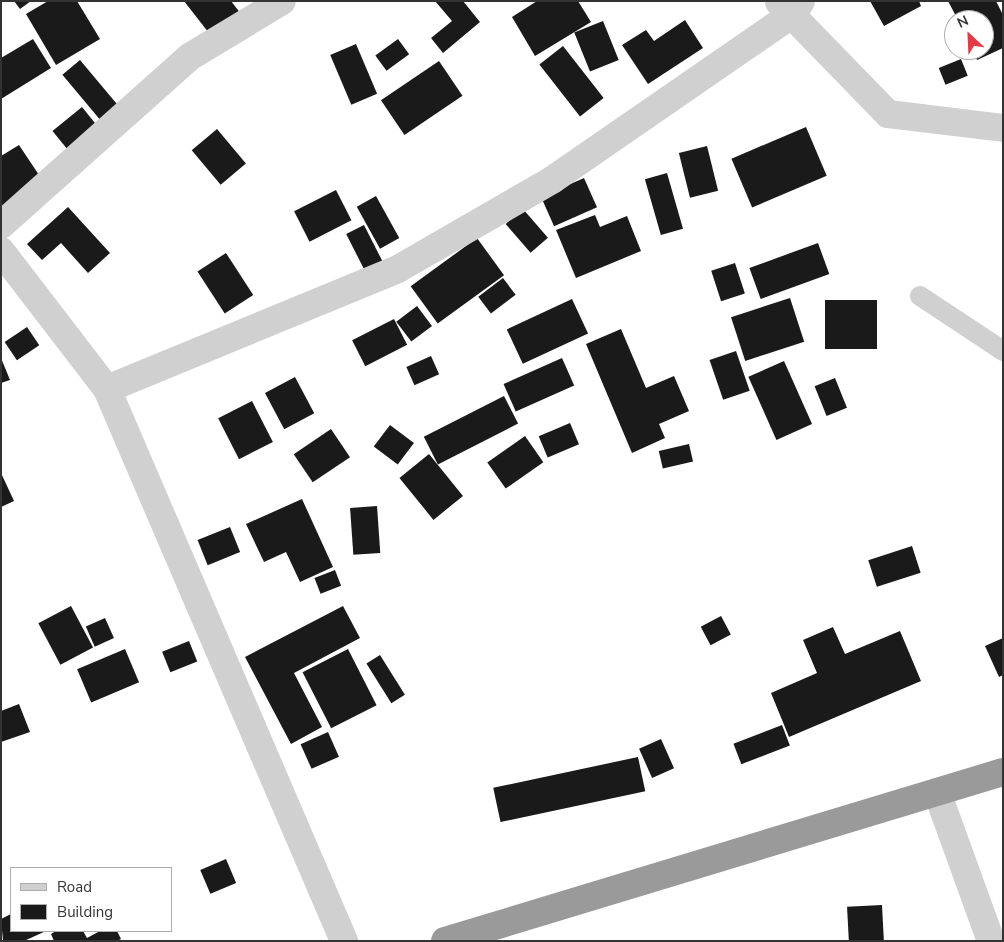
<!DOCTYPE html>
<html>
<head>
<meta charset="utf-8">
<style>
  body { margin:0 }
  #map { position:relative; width:1004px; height:942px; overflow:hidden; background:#fff; font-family:"Nunito Sans",sans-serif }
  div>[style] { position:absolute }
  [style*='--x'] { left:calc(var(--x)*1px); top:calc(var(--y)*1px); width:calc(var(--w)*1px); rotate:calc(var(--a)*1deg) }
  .building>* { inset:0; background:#1a1a1a; transform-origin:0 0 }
  .lane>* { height:20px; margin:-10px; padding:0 10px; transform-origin:10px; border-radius:10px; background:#d0d0d0 }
  .street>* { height:28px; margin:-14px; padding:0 14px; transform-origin:14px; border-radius:14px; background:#d0d0d0 }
  .highway>* { height:28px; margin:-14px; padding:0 14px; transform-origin:14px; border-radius:14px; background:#9a9a9a }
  span { translate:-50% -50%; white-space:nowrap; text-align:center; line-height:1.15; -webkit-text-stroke:5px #fff; paint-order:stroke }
  .frame { position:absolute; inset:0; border:2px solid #333; pointer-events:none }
  .legend { position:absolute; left:10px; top:867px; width:162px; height:65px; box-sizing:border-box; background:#fff; border:1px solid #adadad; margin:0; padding:6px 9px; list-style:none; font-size:15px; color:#333 }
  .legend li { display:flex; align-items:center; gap:10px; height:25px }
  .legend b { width:25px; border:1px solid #adadad }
  .north { position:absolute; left:944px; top:10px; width:50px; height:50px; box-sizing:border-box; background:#fff; border:1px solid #adadad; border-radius:50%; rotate:335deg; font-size:14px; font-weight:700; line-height:20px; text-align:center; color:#333 }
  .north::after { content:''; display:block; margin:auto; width:18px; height:22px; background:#e63946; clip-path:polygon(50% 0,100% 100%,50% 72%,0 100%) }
</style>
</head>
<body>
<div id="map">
  <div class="building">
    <div style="clip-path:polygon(14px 1px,31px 1px,20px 9px)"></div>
    <div style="clip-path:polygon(48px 1px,77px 1px,100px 39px,56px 65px,26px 14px)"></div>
    <div style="clip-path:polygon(184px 1px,231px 1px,241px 14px,212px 37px)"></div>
    <div style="clip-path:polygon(435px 1px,463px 1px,480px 22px,443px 53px,431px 38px,452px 21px)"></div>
    <div style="clip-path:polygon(537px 1px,578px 1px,591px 22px,535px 56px,512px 17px)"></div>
    <div style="clip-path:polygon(870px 1px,919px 1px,921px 6px,884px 26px)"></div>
    <div style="clip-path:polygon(948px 1px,996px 1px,1003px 15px,1003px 48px,977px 60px,972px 50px,984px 50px,984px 20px,958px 20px)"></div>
    <div style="clip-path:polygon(685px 20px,703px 48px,648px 84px,622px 45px,646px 30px,654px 41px)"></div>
    <div style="left:603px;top:21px;width:42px;height:31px;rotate:68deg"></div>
    <div style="clip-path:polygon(33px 39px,51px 68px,1px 99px,1px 58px)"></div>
    <div style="left:398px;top:39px;width:19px;height:28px;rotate:54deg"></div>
    <div style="left:356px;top:44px;width:54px;height:28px;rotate:67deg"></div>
    <div style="left:563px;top:46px;width:66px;height:30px;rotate:52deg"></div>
    <div style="left:961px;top:59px;width:18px;height:24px;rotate:68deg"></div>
    <div style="left:80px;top:60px;width:59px;height:23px;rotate:50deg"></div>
    <div style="left:439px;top:61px;width:42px;height:70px;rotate:56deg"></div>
    <div style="left:82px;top:107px;width:26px;height:38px;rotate:51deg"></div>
    <div style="left:806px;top:127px;width:53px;height:81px;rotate:67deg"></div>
    <div style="left:217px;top:129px;width:45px;height:33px;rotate:50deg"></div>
    <div style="clip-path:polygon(19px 145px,43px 181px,1px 207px,1px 156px)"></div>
    <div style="left:707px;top:146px;width:46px;height:29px;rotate:76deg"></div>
    <div style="left:667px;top:173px;width:58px;height:23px;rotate:74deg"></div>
    <div style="left:584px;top:178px;width:32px;height:47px;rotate:66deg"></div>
    <div style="left:336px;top:190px;width:34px;height:47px;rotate:63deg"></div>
    <div style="left:376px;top:196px;width:48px;height:22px;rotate:61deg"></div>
    <div style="clip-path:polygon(68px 207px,110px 253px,88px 273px,61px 243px,42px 260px,27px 244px)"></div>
    <div style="left:523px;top:209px;width:38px;height:23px;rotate:49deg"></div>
    <div style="clip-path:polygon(595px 215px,600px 227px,627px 216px,641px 251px,576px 278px,556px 230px)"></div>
    <div style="left:364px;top:225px;width:44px;height:20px;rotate:63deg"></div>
    <div style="left:477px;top:238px;width:46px;height:82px;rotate:54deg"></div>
    <div style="left:818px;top:243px;width:33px;height:73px;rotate:70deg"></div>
    <div style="left:226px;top:253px;width:50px;height:34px;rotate:57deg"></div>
    <div style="left:735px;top:263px;width:32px;height:25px;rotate:72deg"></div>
    <div style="left:503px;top:278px;width:21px;height:31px;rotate:53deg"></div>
    <div style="left:790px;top:298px;width:46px;height:62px;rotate:72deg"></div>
    <div style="left:572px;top:299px;width:38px;height:72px;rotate:65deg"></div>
    <div style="left:877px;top:300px;width:49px;height:52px;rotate:90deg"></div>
    <div style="left:417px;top:306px;width:25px;height:26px;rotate:53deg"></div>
    <div style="left:394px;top:319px;width:29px;height:47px;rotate:63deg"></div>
    <div style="left:27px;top:327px;width:22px;height:27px;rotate:56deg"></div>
    <div style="clip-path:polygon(621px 329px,646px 388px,674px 376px,689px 411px,659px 424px,665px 438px,632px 453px,586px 344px)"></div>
    <div style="left:736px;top:351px;width:42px;height:28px;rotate:71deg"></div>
    <div style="left:431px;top:356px;width:20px;height:27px;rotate:66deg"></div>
    <div style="clip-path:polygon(1px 358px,10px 380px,1px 383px)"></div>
    <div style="left:562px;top:358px;width:30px;height:64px;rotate:66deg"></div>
    <div style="left:784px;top:361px;width:69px;height:39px;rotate:66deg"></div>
    <div style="left:295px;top:377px;width:41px;height:34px;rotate:62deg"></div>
    <div style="left:835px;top:378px;width:32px;height:22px;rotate:68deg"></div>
    <div style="left:504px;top:396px;width:31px;height:90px;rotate:63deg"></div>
    <div style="left:252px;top:401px;width:46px;height:38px;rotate:63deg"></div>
    <div style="left:570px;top:423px;width:23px;height:34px;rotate:67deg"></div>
    <div style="left:390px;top:425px;width:30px;height:27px;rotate:37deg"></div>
    <div style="left:331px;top:429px;width:34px;height:45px;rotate:56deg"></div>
    <div style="left:525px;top:436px;width:32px;height:46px;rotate:55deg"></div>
    <div style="left:689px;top:444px;width:18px;height:31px;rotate:77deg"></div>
    <div style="left:429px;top:454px;width:54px;height:38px;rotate:51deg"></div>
    <div style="clip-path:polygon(1px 473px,14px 501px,1px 507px)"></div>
    <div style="clip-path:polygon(302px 499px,333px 567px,300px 582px,286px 552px,264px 562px,246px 524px)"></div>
    <div style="left:377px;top:506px;width:47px;height:27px;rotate:86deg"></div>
    <div style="left:230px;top:527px;width:27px;height:35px;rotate:68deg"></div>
    <div style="left:912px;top:546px;width:28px;height:46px;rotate:72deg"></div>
    <div style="left:335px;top:570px;width:17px;height:22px;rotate:69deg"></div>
    <div style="left:71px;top:606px;width:47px;height:37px;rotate:62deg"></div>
    <div style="clip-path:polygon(343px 606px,360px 638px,294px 673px,322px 727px,291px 744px,245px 657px)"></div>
    <div style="left:721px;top:616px;width:21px;height:23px;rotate:62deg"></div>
    <div style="left:105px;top:618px;width:22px;height:21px;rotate:66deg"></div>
    <div style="clip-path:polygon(833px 627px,845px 654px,900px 631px,921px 681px,789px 737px,771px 693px,817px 673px,803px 640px)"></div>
    <div style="clip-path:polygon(1003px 638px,1003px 675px,999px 677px,985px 646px)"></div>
    <div style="left:189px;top:641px;width:22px;height:29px;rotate:68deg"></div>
    <div style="left:125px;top:649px;width:36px;height:52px;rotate:67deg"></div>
    <div style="left:348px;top:649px;width:63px;height:51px;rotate:63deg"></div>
    <div style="left:380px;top:655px;width:47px;height:16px;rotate:58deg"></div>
    <div style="clip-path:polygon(19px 704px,30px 732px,1px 742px,1px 711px)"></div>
    <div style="left:782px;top:725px;width:22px;height:52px;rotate:69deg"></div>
    <div style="left:328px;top:732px;width:27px;height:30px;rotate:66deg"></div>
    <div style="left:661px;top:739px;width:32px;height:24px;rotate:66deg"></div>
    <div style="left:638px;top:757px;width:35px;height:148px;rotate:78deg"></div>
    <div style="left:226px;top:859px;width:26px;height:28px;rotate:67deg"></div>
    <div style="left:882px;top:905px;width:36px;height:35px;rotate:87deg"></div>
    <div style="clip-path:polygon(11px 914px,11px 931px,46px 931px,24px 941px,3px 941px,1px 919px)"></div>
    <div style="clip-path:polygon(56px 931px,83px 931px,87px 938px,100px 931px,117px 931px,121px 939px,117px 941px,54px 941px,51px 934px)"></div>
  </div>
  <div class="lane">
    <div style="--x:920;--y:296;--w:100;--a:33.5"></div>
  </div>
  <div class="street">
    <div style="--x:779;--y:2;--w:156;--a:45.8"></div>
    <div style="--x:888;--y:114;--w:116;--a:6.9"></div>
    <div style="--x:1;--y:225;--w:254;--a:-41.7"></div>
    <div style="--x:191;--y:56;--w:106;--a:-31.1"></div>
    <div style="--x:1;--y:251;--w:174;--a:52.5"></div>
    <div style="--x:107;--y:389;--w:601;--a:66.76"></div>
    <div style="--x:107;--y:389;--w:315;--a:-22.4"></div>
    <div style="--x:398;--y:269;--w:178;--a:-30"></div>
    <div style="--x:552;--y:180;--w:293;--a:-34.6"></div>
    <div style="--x:793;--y:14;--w:15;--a:-58"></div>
    <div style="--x:937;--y:792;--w:158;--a:70.1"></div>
  </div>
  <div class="highway">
    <div style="--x:445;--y:941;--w:583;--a:-16.85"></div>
  </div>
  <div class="frame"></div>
  <ul class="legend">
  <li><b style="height:6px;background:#d0d0d0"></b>Road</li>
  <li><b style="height:14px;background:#1a1a1a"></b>Building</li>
  </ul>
  <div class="north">N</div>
</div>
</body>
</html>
